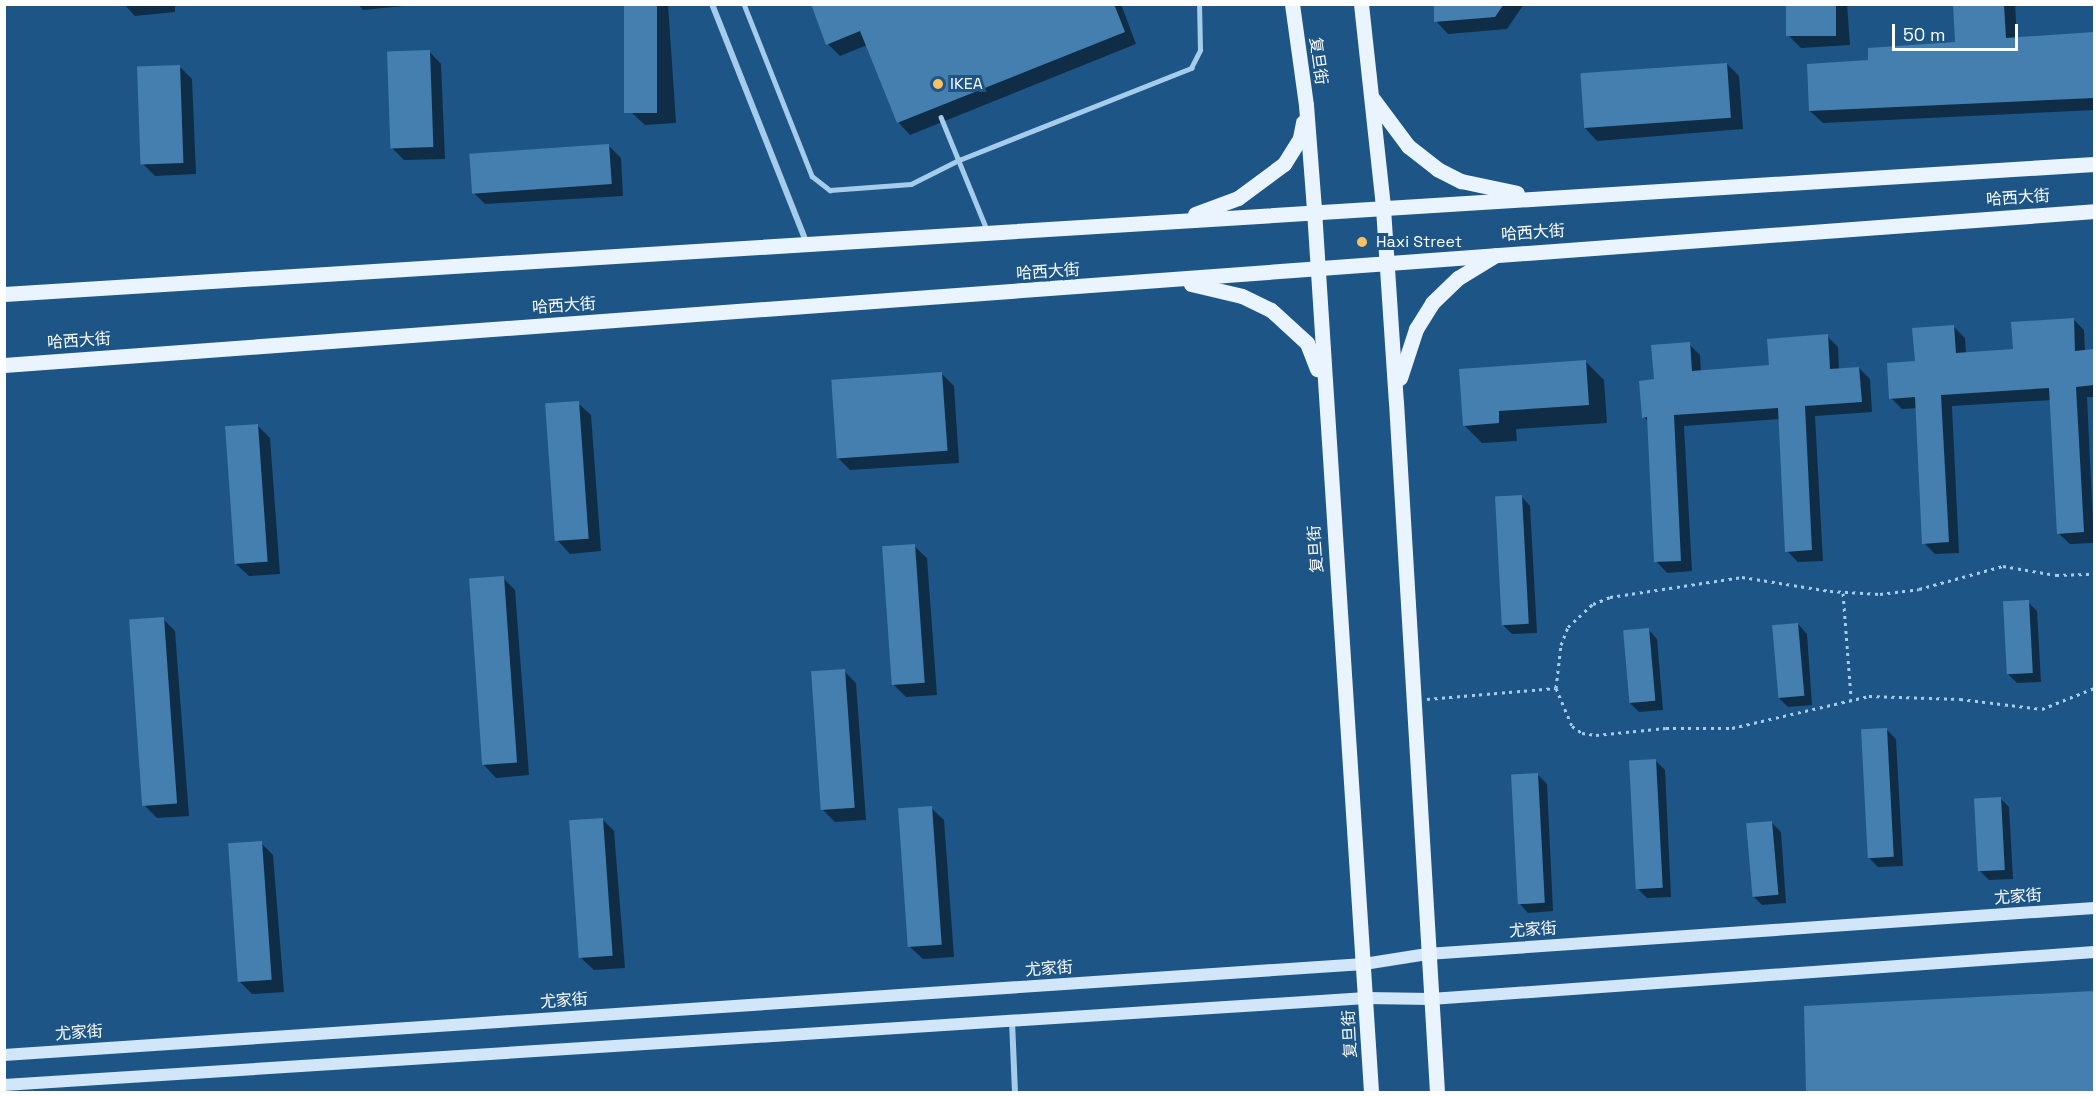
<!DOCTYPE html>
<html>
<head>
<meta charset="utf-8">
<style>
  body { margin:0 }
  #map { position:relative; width:2099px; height:1097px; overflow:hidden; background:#1d5586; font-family:"Space Grotesk","Noto Sans SC",sans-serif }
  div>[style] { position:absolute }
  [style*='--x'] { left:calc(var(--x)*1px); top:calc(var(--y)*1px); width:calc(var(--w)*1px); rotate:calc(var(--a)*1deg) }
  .shadow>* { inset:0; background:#0007 }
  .building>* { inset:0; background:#457faf; transform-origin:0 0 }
  .path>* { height:3px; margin-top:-1.5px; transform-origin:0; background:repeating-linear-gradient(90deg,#a5cceb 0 3px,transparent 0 7.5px) }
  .service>* { height:4.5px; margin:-2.25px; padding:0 2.25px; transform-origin:2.25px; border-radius:2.25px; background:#a5cceb }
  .minor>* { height:6px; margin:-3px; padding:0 3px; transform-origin:3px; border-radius:3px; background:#a5cceb }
  .secondary>* { height:12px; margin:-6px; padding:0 6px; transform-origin:6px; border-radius:6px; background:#d1e6f8 }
  .primary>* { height:15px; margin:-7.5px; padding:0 7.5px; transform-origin:7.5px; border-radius:7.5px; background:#eaf4fe }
  .dots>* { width:16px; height:16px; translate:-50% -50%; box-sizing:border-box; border:3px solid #1d5586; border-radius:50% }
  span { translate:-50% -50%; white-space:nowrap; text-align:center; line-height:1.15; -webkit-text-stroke:6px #1d5586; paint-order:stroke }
  .street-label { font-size:16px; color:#fff }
  .poi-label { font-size:16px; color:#fff }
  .left { translate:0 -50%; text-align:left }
  .frame { position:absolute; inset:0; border:6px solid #fff; pointer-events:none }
  .scale { position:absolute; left:1892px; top:24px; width:126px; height:27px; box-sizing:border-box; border:3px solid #fff; border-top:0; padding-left:8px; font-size:18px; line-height:21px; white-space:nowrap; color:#fff; -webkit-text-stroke:4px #1d5586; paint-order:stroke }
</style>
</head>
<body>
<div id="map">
  <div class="shadow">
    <div style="clip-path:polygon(124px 4px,175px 4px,175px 12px,135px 16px)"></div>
    <div style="clip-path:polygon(358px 4px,404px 4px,404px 6px,363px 10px)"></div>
    <div style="clip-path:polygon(626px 4px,668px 4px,676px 123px,645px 125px,632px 113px)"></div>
    <div style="clip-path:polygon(812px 4px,1121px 4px,1136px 44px,910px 135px,898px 122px,867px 45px,840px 56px,828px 44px)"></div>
    <div style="clip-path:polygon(1435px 4px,1524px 4px,1507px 29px,1448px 34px,1436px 21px)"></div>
    <div style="clip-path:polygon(1787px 4px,1847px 4px,1850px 45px,1801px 48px,1789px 36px)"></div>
    <div style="clip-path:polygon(1955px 4px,2015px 4px,2017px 39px,2094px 33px,2094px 110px,1823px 123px,1810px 111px,1870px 62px,1957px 43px)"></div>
    <div style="clip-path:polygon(429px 51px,441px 64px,445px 159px,404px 160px,392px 148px)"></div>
    <div style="clip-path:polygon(1727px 64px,1739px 76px,1743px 129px,1597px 141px,1585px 128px)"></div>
    <div style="clip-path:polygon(180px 67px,192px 79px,196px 174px,155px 176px,143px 164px)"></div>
    <div style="clip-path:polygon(609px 146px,621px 158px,623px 196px,485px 204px,473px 192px)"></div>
    <div style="clip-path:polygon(2073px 319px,2084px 330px,2085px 351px,2094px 351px,2094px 397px,2087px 397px,2094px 543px,2070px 544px,2058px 533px,2052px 400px,1952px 406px,1959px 553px,1935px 554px,1924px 543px,1917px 408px,1902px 409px,1891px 398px,1916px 362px,1954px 327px,1965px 338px,1966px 354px,2015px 351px)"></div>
    <div style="clip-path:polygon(1827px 336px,1838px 347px,1839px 370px,1859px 368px,1870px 379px,1872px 412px,1815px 416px,1823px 561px,1798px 562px,1787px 551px,1780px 419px,1684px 426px,1692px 571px,1667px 573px,1656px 561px,1649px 422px,1644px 417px,1656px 381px,1689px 344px,1700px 355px,1701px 372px,1770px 366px)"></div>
    <div style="clip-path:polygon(1586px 362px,1604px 380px,1607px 423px,1516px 429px,1517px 441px,1482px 443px,1464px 425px)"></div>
    <div style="clip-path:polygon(942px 374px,954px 386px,959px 463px,850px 470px,838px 458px)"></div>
    <div style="clip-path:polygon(578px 403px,591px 415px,601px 551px,570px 554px,558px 541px)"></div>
    <div style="clip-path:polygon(257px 425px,270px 438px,280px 574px,249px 576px,236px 564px)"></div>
    <div style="clip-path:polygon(1521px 496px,1530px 506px,1537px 633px,1512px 634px,1503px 625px)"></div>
    <div style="clip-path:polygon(914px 546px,927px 558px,937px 695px,906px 697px,894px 685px)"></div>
    <div style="clip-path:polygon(503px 578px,515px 590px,529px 775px,496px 778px,484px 765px)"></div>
    <div style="clip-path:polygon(2028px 602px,2037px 611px,2041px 682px,2017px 683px,2008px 674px)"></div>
    <div style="clip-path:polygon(163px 619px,175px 631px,189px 816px,157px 818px,145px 806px)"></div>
    <div style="clip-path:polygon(1798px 624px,1807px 634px,1812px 705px,1788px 707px,1779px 698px)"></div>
    <div style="clip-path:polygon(1648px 629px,1657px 639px,1663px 710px,1639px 712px,1630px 703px)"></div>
    <div style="clip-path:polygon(844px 671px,856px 683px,866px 820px,835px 822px,823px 810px)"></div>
    <div style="clip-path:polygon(1887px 730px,1896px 739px,1903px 866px,1878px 867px,1869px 858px)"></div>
    <div style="clip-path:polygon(1656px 761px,1665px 770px,1671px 897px,1647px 898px,1638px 889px)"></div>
    <div style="clip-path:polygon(1538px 775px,1547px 784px,1553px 911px,1528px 913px,1519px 903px)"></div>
    <div style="clip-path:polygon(2000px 798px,2009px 807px,2013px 879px,1989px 880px,1980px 871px)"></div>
    <div style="clip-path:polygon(931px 808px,944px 820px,954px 957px,923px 959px,910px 947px)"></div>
    <div style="clip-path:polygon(602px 819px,614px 831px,625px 968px,594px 970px,581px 958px)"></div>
    <div style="clip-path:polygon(1772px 823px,1781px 832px,1786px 903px,1762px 905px,1753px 896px)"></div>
    <div style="clip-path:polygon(261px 843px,273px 855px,284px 992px,252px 994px,240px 982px)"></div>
    <div style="clip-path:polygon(2094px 992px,2094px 1092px,1807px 1092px,1805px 1007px)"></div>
  </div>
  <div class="building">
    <div style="left:624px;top:4px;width:33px;height:109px"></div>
    <div style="clip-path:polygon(811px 4px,1114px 4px,1125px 32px,897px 123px,860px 31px,826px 45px)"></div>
    <div style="clip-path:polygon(1434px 4px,1504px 4px,1495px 17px,1434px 22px)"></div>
    <div style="left:1786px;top:4px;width:50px;height:32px"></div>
    <div style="clip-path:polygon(1953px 4px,2004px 4px,2006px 38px,2094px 32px,2094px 98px,1809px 111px,1807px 64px,1868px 60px,1868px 48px,1955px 42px)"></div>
    <div style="left:430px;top:50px;width:97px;height:43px;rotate:88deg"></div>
    <div style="left:1727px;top:63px;width:55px;height:147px;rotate:86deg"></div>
    <div style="left:180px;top:65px;width:98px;height:43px;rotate:88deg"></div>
    <div style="left:609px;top:144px;width:40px;height:140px;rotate:86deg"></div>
    <div style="clip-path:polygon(2074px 318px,2075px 351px,2094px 349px,2094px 385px,2076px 387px,2084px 532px,2057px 534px,2049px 388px,1941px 395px,1949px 542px,1922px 544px,1915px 397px,1889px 399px,1887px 363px,1915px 361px,1912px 328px,1954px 325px,1956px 353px,2013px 349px,2011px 322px)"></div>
    <div style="clip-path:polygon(1828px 334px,1830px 369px,1859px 367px,1862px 402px,1805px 406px,1812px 550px,1785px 552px,1778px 408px,1674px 415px,1681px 561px,1654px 562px,1647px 417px,1642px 418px,1639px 381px,1654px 379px,1651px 345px,1690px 342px,1692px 371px,1769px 365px,1767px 339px)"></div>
    <div style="clip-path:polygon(1586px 360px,1589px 405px,1499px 411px,1499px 423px,1463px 426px,1459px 369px)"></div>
    <div style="left:942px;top:372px;width:79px;height:111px;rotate:86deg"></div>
    <div style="left:579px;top:401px;width:138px;height:34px;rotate:86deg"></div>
    <div style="left:258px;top:424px;width:138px;height:33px;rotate:86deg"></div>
    <div style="left:1522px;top:495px;width:129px;height:27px;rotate:87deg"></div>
    <div style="left:915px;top:544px;width:139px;height:33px;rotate:86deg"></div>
    <div style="left:504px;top:576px;width:187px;height:35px;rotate:86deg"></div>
    <div style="left:2029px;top:600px;width:73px;height:26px;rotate:87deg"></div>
    <div style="left:164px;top:617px;width:187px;height:35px;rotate:86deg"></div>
    <div style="left:1798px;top:623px;width:73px;height:26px;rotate:85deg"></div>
    <div style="left:1649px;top:628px;width:73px;height:26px;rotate:85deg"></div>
    <div style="left:845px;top:669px;width:139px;height:34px;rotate:86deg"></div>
    <div style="left:1887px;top:728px;width:129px;height:26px;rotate:87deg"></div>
    <div style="left:1656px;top:759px;width:129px;height:27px;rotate:87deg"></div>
    <div style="left:1538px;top:773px;width:130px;height:27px;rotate:87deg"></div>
    <div style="left:2001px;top:797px;width:73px;height:27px;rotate:87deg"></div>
    <div style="left:932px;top:806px;width:139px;height:34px;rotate:86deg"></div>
    <div style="left:603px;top:818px;width:138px;height:34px;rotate:86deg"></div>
    <div style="left:1772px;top:821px;width:74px;height:26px;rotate:85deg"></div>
    <div style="left:262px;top:841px;width:139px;height:34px;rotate:86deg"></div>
    <div style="clip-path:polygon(2094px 991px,2094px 1092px,1806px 1092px,1804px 1006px)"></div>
  </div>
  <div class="path">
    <div style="--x:1843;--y:593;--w:105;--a:85.6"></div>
    <div style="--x:1556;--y:688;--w:41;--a:67.2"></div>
    <div style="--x:1572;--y:726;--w:12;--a:35"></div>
    <div style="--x:1582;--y:733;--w:14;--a:8"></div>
    <div style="--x:1596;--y:735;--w:70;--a:-5.7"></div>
    <div style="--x:1666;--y:728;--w:66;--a:0"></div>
    <div style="--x:1732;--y:728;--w:141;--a:-13.1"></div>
    <div style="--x:1869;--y:696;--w:91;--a:1.9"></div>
    <div style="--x:1960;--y:699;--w:83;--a:7"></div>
    <div style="--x:2042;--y:709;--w:56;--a:-22"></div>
    <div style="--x:1427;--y:699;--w:129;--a:-4.9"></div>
    <div style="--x:1556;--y:688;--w:43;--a:-83.4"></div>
    <div style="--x:1561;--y:645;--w:19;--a:-69"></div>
    <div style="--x:1568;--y:627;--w:34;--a:-43"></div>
    <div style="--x:1593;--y:604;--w:18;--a:-22"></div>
    <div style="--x:1610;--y:597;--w:134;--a:-8.6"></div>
    <div style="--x:1742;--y:577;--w:89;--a:9"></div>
    <div style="--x:1830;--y:591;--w:50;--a:3.4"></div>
    <div style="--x:1880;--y:594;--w:39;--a:-7"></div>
    <div style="--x:1919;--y:589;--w:87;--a:-15.3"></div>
    <div style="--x:2003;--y:566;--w:54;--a:9.6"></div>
    <div style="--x:2056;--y:575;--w:38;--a:-2"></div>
  </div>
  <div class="service">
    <div style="--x:744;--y:4;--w:185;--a:68.4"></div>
    <div style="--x:812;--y:176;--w:23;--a:38"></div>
    <div style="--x:830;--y:190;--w:81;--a:-4.2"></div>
    <div style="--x:911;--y:184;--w:54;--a:-26.6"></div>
    <div style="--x:959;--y:160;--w:250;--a:-21.6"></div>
    <div style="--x:1191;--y:68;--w:20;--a:-63"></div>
    <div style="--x:1200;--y:50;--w:46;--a:-91.2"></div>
    <div style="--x:941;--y:117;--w:122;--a:67.8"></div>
  </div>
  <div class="minor">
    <div style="--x:712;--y:4;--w:258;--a:68.4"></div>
    <div style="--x:1012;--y:1021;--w:71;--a:87.6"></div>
  </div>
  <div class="secondary">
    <div style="--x:4;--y:1055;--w:1363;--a:-3.83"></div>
    <div style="--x:1364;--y:964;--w:64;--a:-9"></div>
    <div style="--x:1427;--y:954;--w:669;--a:-3.95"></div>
    <div style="--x:4;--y:1085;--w:1365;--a:-3.65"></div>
    <div style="--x:1366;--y:998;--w:65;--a:0.9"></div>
    <div style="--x:1431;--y:999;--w:665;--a:-4.05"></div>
  </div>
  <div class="primary">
    <div style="--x:1292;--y:4;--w:102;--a:82.1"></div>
    <div style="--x:1306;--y:105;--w:105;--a:85.6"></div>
    <div style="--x:1314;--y:210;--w:884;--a:86.3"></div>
    <div style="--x:1361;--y:4;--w:205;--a:83.8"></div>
    <div style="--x:1383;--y:208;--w:194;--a:86.2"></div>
    <div style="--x:1396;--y:402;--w:691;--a:86.6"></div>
    <div style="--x:1373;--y:99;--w:59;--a:53.3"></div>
    <div style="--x:1408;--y:146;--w:37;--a:38"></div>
    <div style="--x:1437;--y:169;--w:27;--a:27"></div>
    <div style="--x:1461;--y:181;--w:57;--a:12.1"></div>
    <div style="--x:1195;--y:214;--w:46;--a:-20.4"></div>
    <div style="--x:1238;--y:198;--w:57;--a:-36.5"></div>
    <div style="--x:1284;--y:164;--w:31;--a:-58"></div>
    <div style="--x:1300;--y:138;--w:16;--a:-79"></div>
    <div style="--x:1191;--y:284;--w:52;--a:13.2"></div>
    <div style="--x:1242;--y:296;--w:32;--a:26"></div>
    <div style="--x:1271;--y:310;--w:49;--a:42.5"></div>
    <div style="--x:1307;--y:343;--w:28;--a:69"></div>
    <div style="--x:4;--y:294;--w:2094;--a:-3.56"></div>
    <div style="--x:4;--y:365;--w:2096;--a:-4.21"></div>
    <div style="--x:1400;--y:378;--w:52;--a:-71.9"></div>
    <div style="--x:1416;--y:329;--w:31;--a:-58"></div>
    <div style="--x:1432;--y:303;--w:36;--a:-44"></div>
    <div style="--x:1458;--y:278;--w:44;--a:-31.2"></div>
  </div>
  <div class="dots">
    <div style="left:938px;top:84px;background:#fac064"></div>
    <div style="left:1362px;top:242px;background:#fac064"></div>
  </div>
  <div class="street-label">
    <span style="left:1318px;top:61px;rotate:82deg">复旦街</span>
    <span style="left:2018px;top:198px;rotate:-4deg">哈西大街</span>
    <span style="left:1533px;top:233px;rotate:-4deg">哈西大街</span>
    <span style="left:1048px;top:272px;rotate:-4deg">哈西大街</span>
    <span style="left:564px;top:306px;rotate:-4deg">哈西大街</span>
    <span style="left:79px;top:341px;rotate:-4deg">哈西大街</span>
    <span style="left:1316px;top:549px;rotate:-94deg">复旦街</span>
    <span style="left:2018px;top:897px;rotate:-4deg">尤家街</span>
    <span style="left:1533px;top:930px;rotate:-4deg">尤家街</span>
    <span style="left:1049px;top:969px;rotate:-4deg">尤家街</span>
    <span style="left:564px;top:1001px;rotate:-4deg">尤家街</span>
    <span style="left:79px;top:1033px;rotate:-4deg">尤家街</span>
    <span style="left:1350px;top:1034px;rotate:-93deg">复旦街</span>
  </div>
  <div class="poi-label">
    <span class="left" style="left:950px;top:84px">IKEA</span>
    <span class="left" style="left:1376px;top:242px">Haxi Street</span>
  </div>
  <div class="frame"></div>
  <div class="scale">50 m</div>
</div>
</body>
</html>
